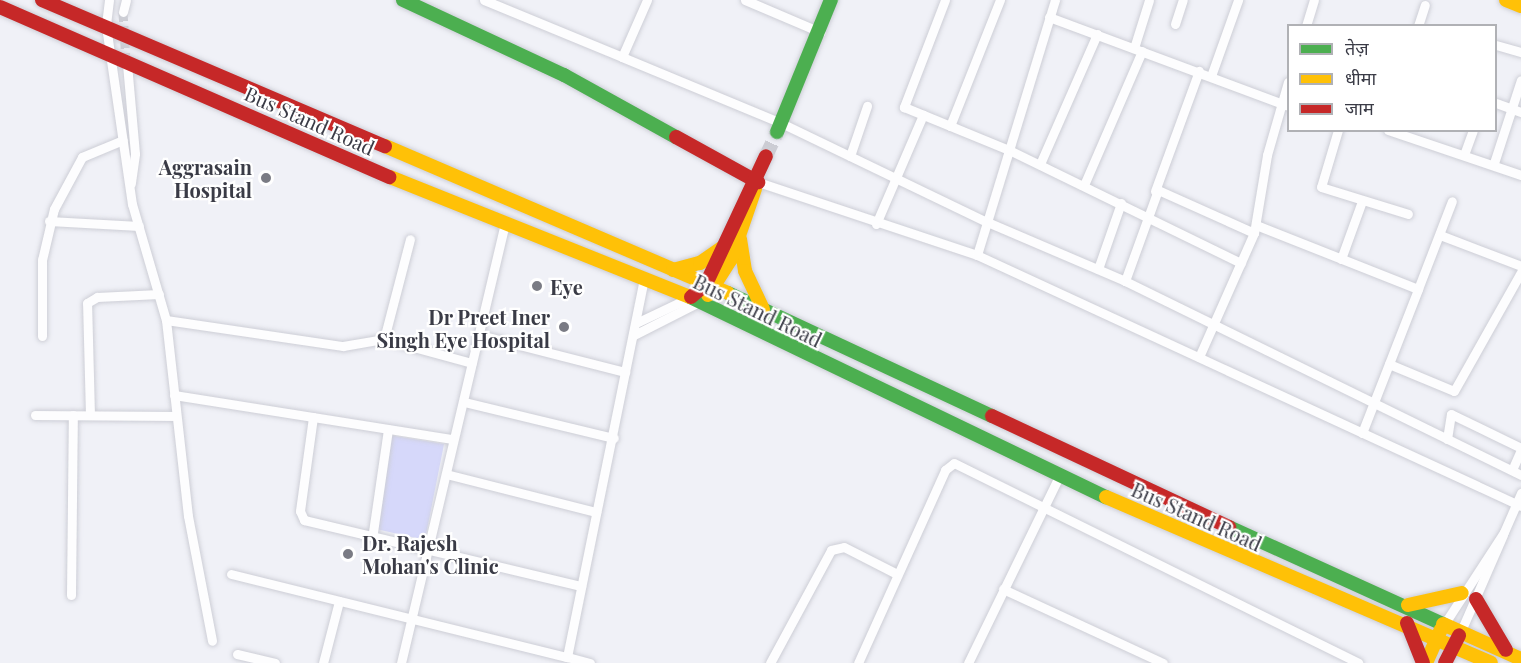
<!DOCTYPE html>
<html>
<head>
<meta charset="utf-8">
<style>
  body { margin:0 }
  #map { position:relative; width:1521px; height:663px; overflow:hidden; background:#f0f1f7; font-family:"Playfair Display","Noto Sans Devanagari",serif }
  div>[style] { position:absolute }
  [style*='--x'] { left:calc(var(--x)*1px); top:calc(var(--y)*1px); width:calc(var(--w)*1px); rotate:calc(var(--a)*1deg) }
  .green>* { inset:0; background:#d6d8fa }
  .street-tunnel>* { height:9px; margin-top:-4.5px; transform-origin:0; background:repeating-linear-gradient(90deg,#cccdd4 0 9px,transparent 0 13.5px) }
  .secondary-tunnel>* { height:14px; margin-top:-7px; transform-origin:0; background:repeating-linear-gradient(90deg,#cccdd4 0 14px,transparent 0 21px) }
  .roads { filter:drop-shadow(0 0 2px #cdced6) drop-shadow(0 0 2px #cdced6) }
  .street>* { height:9px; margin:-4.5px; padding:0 4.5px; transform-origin:4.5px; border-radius:4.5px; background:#fdfdfe }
  .fast>* { height:14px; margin:-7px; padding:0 7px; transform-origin:7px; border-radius:7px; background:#4caf50 }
  .slow>* { height:14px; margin:-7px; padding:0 7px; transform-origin:7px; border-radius:7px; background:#ffc107 }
  .jam>* { height:14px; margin:-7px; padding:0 7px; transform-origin:7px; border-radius:7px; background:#c62828 }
  .dots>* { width:16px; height:16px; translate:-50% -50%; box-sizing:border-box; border:3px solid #fff; border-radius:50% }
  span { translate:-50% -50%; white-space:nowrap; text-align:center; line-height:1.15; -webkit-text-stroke:4.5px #fff; paint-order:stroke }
  .street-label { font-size:20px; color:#3a3b46 }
  .poi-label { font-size:20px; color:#3a3b46; font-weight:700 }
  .right { translate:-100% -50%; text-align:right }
  .left { translate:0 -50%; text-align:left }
  .legend { position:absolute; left:1287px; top:24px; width:210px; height:108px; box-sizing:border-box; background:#fff; border:2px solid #b0b1b5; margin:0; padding:8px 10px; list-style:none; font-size:18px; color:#3a3b46 }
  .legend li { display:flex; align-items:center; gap:12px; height:30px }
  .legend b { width:30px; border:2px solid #b0b1b5 }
</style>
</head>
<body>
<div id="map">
  <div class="green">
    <div style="clip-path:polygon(388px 435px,444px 444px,425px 540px,376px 529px)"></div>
  </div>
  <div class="street-tunnel">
    <div style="--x:123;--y:12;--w:51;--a:86.6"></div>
  </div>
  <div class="secondary-tunnel">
    <div style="--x:766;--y:156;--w:26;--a:-65"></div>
  </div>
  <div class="roads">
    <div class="street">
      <div style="--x:109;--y:0;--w:26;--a:97"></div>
      <div style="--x:106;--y:26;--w:180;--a:81.7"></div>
      <div style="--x:132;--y:204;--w:121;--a:73.7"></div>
      <div style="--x:166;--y:320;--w:197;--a:83.6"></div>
      <div style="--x:188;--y:516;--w:127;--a:79.1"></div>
      <div style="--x:484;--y:0;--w:149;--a:22.4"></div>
      <div style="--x:647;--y:0;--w:62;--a:113.7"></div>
      <div style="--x:622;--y:57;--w:172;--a:22.5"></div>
      <div style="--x:781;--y:123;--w:229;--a:25.7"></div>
      <div style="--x:987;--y:222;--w:150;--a:23.1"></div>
      <div style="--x:1125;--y:281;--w:441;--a:26.1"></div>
      <div style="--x:745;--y:0;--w:82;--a:23.1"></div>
      <div style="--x:945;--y:0;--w:115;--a:111"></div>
      <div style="--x:904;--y:107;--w:113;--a:22.3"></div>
      <div style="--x:1009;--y:150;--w:258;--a:26"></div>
      <div style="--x:123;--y:12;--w:12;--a:-76"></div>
      <div style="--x:1049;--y:17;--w:253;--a:20.4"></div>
      <div style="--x:1175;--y:24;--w:25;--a:-72"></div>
      <div style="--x:1306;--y:26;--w:27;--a:-73"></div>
      <div style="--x:1418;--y:26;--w:22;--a:-72"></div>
      <div style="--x:1496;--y:45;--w:26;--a:16"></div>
      <div style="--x:1134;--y:48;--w:50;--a:-72.6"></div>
      <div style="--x:127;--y:64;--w:90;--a:84.9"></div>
      <div style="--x:135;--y:154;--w:30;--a:98"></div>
      <div style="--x:1211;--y:76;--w:81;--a:-70.4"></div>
      <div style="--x:1496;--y:103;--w:27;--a:20"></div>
      <div style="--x:950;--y:126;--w:136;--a:-68.4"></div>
      <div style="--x:1338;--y:130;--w:59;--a:106.6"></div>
      <div style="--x:1321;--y:187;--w:91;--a:17.2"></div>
      <div style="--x:1388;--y:130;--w:140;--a:18.7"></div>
      <div style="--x:1465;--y:152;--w:23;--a:-70"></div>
      <div style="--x:850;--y:156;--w:53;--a:-71.2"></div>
      <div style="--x:1494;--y:163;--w:87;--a:-72"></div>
      <div style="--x:1040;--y:164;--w:142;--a:-66.3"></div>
      <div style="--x:758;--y:182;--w:231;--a:18.4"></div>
      <div style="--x:977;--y:255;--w:599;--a:24.77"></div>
      <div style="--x:1084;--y:185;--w:146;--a:-66.6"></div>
      <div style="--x:1155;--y:191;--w:128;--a:-69.9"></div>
      <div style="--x:49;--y:221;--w:90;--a:3.2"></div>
      <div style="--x:876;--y:224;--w:119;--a:-66.7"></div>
      <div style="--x:1256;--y:225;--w:174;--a:21.6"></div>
      <div style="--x:1418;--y:289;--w:94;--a:-68.9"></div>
      <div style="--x:1440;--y:235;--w:87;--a:20.9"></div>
      <div style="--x:977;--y:255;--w:267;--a:-73"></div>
      <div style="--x:1341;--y:259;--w:62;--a:-70.1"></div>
      <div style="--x:1098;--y:269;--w:70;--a:-70.8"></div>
      <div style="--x:1125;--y:281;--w:97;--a:-70.1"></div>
      <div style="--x:1158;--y:190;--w:105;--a:24.1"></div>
      <div style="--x:166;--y:320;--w:179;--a:8.4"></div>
      <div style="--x:343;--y:346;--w:42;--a:-9.7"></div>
      <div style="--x:384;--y:339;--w:91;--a:15.3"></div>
      <div style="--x:636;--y:323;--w:61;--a:-25.3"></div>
      <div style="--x:480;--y:335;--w:150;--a:14.3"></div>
      <div style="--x:634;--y:335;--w:75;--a:-26.9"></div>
      <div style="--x:42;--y:336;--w:76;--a:-90"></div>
      <div style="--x:42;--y:260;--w:52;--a:-76.8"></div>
      <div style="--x:54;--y:209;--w:59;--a:-61.7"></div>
      <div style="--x:82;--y:157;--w:44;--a:-22.5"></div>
      <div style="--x:384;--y:339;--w:103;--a:-75.4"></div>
      <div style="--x:1199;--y:357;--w:136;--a:-66.1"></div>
      <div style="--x:1254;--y:233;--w:79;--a:-80.5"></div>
      <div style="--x:1267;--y:155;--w:76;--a:-74"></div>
      <div style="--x:1389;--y:364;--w:70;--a:22.6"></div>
      <div style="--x:1454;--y:391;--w:137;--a:-60.6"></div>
      <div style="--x:174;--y:395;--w:282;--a:9"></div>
      <div style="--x:464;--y:402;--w:154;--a:13.5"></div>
      <div style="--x:35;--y:415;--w:140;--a:0.4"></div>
      <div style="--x:90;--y:415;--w:112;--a:-91.5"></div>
      <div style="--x:87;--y:303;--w:12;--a:-31"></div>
      <div style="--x:97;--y:297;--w:62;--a:-2.8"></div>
      <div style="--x:313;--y:417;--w:95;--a:97.9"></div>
      <div style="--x:300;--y:511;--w:10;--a:66"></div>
      <div style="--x:304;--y:520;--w:285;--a:13.4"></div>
      <div style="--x:1362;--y:433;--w:155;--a:-68.7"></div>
      <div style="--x:1447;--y:439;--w:25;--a:-81"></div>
      <div style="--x:1451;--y:414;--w:78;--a:25.9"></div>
      <div style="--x:1512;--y:470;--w:22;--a:-66"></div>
      <div style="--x:446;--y:474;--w:155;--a:14.2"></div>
      <div style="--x:373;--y:532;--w:104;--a:-81.7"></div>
      <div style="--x:231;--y:574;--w:346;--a:13.9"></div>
      <div style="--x:1003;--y:589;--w:176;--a:24.8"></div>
      <div style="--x:71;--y:595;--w:180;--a:-89.4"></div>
      <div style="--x:1445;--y:623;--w:108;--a:-57"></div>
      <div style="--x:1504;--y:532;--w:43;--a:-66.4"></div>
      <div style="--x:1461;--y:631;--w:105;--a:-66.4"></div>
      <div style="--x:237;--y:654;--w:39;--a:13"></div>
      <div style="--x:323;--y:663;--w:64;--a:-75.5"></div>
      <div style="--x:401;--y:663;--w:453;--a:-76.7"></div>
      <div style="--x:590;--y:663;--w:24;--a:-165"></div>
      <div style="--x:567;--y:657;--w:387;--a:-78.5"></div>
      <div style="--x:770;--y:663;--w:128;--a:-61.6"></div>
      <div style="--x:831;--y:550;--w:13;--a:-13"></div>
      <div style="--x:844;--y:547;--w:57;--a:27"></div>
      <div style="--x:858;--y:663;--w:212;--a:-65.7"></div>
      <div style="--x:945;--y:470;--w:11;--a:-38"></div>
      <div style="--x:954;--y:463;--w:451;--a:26.3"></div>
      <div style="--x:968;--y:663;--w:210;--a:-64"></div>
    </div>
    <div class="fast">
      <div style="--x:403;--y:0;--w:178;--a:25"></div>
      <div style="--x:564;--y:75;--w:128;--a:29"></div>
      <div style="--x:777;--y:132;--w:143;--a:-67.8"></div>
      <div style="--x:728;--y:293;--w:291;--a:25"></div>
      <div style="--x:690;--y:297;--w:462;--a:25.7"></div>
      <div style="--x:1229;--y:527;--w:235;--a:24.4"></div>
    </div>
    <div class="slow">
      <div style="--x:1506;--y:0;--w:16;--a:22"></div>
      <div style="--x:385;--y:146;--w:373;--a:23.2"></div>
      <div style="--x:390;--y:177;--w:323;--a:21.8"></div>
      <div style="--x:740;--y:239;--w:32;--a:81"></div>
      <div style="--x:745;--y:271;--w:42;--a:64.7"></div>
      <div style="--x:673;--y:270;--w:28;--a:-15"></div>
      <div style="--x:700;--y:263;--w:29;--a:-35"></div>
      <div style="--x:708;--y:295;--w:43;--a:-57.4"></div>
      <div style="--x:731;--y:259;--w:74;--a:-71.1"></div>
      <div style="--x:1106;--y:497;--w:419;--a:23.3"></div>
      <div style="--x:1408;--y:605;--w:55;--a:-12.5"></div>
      <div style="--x:1443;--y:624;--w:85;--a:24.2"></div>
      <div style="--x:1426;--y:663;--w:37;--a:-66"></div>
    </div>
    <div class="jam">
      <div style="--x:42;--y:0;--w:373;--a:23.1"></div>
      <div style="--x:0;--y:7;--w:425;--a:23.6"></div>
      <div style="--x:676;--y:137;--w:94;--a:28.8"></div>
      <div style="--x:691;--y:297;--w:20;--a:-41"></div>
      <div style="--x:706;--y:284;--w:141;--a:-64.9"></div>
      <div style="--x:992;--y:416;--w:262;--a:25.1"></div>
      <div style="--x:1476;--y:599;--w:59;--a:59.5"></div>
      <div style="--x:1407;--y:623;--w:43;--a:68.2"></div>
      <div style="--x:1445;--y:663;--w:31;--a:-63"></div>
    </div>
  </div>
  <div class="dots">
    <div style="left:266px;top:178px;background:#7a7b84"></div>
    <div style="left:537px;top:286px;background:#7a7b84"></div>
    <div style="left:564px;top:327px;background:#7a7b84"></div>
    <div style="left:348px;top:554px;background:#7a7b84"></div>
  </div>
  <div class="street-label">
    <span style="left:310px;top:120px;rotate:24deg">Bus Stand Road</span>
    <span style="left:758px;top:310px;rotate:26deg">Bus Stand Road</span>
    <span style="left:1197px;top:516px;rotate:24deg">Bus Stand Road</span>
  </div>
  <div class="poi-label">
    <span class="right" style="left:252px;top:178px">Aggrasain<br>Hospital</span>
    <span class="left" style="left:550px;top:286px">Eye</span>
    <span class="right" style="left:550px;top:328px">Dr Preet Iner<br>Singh Eye Hospital</span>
    <span class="left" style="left:362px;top:554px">Dr. Rajesh<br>Mohan's Clinic</span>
  </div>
  <ul class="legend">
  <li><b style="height:8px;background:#4caf50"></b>तेज़</li>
  <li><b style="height:8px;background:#ffc107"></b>धीमा</li>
  <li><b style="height:8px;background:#c62828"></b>जाम</li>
  </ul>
</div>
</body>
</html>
